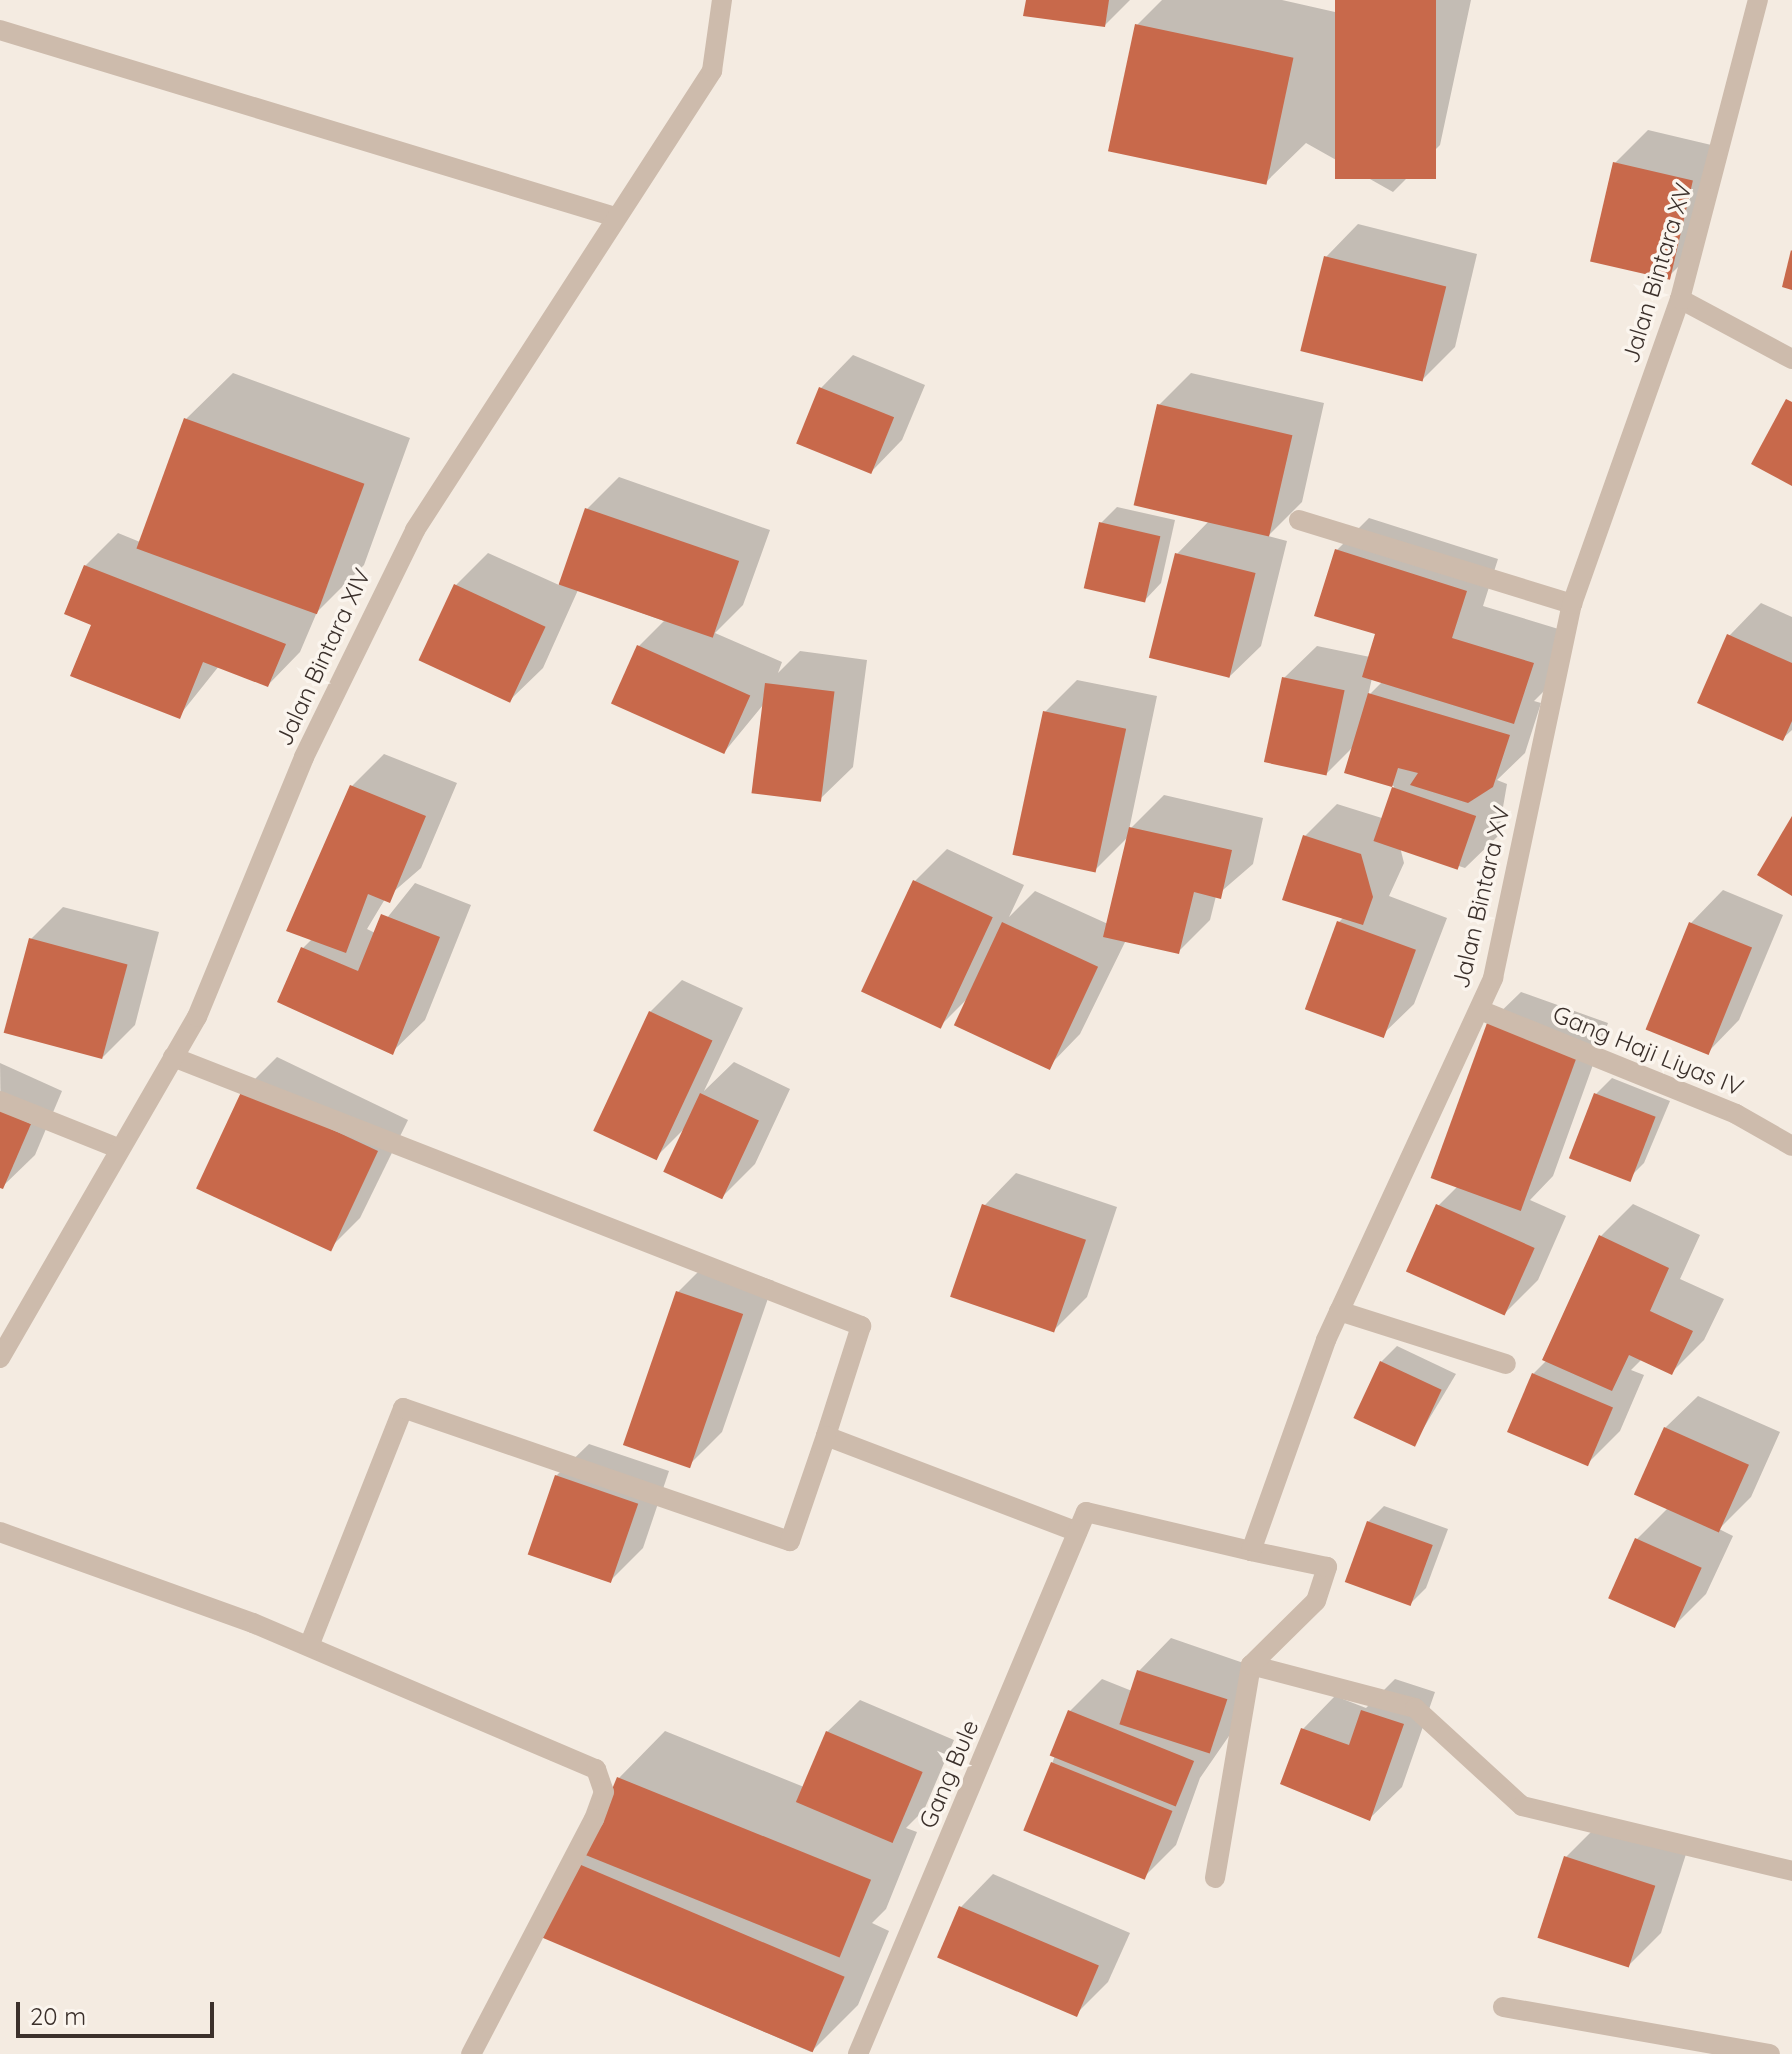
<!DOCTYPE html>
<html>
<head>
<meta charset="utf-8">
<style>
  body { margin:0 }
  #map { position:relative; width:1792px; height:2054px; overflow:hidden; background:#f4ebe1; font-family:Quicksand,sans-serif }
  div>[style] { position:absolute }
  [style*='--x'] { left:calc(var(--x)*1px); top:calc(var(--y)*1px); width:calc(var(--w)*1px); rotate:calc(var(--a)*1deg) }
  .shadow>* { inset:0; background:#0003 }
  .building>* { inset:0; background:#c8694b; transform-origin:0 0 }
  .street>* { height:20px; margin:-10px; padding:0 10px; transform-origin:10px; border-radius:10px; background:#cdbbac }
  span { translate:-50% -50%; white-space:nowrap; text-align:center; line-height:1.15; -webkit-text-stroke:7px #fbf5ee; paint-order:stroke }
  .street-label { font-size:24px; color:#3b302b }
  .scale { position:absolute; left:16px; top:2002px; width:198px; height:36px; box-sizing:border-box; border:4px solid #3b302b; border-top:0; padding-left:10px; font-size:24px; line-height:28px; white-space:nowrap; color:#3b302b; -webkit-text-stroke:6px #fbf5ee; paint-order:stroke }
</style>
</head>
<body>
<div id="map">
  <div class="shadow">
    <div style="clip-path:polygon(1028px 0,1130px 0,1105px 25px)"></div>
    <div style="clip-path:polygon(1162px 0,1282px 0,1335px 12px,1337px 0,1471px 0,1440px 145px,1393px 192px,1306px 143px,1265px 183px,1137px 25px)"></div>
    <div style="clip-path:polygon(1648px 130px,1724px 148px,1700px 245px,1668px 277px,1615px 163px)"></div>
    <div style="clip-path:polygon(1358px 224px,1477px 254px,1455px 347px,1423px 379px,1326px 257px)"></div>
    <div style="clip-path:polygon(853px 355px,925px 385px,902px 440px,870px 473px,821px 388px)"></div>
    <div style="clip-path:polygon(233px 373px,410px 438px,364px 565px,317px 612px,300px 652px,268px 685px,219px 666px,179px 716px,94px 624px,85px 566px,118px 533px,140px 542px,186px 419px)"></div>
    <div style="clip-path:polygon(1191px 373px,1324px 403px,1302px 502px,1268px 536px,1287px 541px,1261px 646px,1228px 678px,1177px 554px,1210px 520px,1159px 405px)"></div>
    <div style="clip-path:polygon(619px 477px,770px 530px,743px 605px,715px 633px,782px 662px,778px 673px,800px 651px,867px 660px,853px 767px,820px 799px,763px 705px,726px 750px,638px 647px,664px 621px,578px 590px,543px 668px,510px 700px,456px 585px,488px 553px,559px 585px,587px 509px)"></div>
    <div style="clip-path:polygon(1117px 507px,1175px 520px,1161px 583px,1145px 600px,1101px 523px)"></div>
    <div style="clip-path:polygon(evenodd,1369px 518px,1498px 559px,1483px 606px,1565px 631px,1546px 689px,1534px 701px,1541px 703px,1525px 753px,1497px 780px,1507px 784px,1498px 836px,1465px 868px,1400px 847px,1404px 863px,1389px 896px,1447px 918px,1414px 1004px,1381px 1036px,1339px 922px,1344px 917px,1305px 836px,1337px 804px,1385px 819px,1394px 786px,1346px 772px,1354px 746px,1327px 773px,1284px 678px,1317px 646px,1370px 657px,1378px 633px,1337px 550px,1369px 518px,1372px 678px,1383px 681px,1368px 696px,1372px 678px)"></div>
    <div style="clip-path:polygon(1761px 603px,1792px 617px,1792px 730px,1782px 739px,1729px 636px)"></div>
    <div style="clip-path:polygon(1077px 680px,1157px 696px,1129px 830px,1164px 795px,1263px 818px,1253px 864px,1216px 896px,1210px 920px,1178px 952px,1126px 940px,1080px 1034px,1048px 1067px,966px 1000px,940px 1026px,915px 881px,947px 849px,1024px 885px,1009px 917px,1035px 891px,1108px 924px,1129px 836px,1095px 870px,1045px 712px)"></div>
    <div style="clip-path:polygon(384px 754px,457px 783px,421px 868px,385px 899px,367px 929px,375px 933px,415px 883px,471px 905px,425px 1020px,392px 1052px,303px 948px,312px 939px,352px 786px)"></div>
    <div style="clip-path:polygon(1723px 890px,1783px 915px,1739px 1020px,1707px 1053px,1691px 923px)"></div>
    <div style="clip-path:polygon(63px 907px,159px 932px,135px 1025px,103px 1057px,31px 939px)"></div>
    <div style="clip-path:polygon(682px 980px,743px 1008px,704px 1091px,734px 1062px,790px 1089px,755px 1164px,722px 1197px,685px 1128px,656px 1157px,650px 1012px)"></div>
    <div style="clip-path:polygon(1521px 992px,1608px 1023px,1553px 1176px,1530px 1200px,1566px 1216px,1538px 1280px,1506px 1312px,1438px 1206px,1458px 1186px,1488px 1024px)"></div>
    <div style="clip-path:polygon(277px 1057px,408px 1120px,360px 1218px,328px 1250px,245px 1089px)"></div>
    <div style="clip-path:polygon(0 1063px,62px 1091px,35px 1155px,2px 1187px)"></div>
    <div style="clip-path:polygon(1612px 1078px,1670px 1101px,1644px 1163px,1628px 1179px,1596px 1094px)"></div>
    <div style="clip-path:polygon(1016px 1173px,1117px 1207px,1087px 1297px,1055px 1329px,984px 1206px)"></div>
    <div style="clip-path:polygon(1633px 1204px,1700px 1235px,1680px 1279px,1724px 1299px,1704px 1340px,1672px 1372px,1642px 1359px,1631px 1370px,1644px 1375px,1620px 1431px,1588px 1463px,1533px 1374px,1547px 1360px,1601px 1236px)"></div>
    <div style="clip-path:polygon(710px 1260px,774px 1281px,722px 1432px,690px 1464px,678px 1292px)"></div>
    <div style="clip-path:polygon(1397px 1346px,1456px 1374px,1414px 1444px,1381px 1362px)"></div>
    <div style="clip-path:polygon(1698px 1396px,1780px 1432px,1751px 1497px,1719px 1529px,1733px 1536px,1706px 1594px,1674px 1626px,1610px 1597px,1637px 1539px,1668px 1508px,1665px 1428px)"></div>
    <div style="clip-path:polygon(589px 1444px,669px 1471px,643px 1548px,611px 1580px,556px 1476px)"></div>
    <div style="clip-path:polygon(1384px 1506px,1448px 1529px,1426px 1588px,1410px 1604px,1368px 1522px)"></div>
    <div style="clip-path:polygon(1171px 1638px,1258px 1668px,1240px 1720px,1200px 1778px,1176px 1845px,1144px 1877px,1052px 1764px,1070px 1711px,1102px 1679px,1132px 1691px,1139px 1671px)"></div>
    <div style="clip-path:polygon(1395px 1679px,1435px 1692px,1402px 1787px,1369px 1819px,1303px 1729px,1335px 1696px,1366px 1708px)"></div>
    <div style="clip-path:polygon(860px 1700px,954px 1740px,924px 1810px,906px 1828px,917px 1832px,886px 1909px,872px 1923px,889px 1931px,858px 2005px,811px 2052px,543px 1936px,619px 1778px,665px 1731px,804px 1787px,827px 1732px)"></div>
    <div style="clip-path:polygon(1598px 1825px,1686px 1854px,1661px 1933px,1628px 1966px,1566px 1857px)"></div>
    <div style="clip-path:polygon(993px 1874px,1130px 1933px,1108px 1982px,1075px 2015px,961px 1907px)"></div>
  </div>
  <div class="building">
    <div style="clip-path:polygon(1026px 0,1109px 0,1105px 27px,1023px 16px)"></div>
    <div style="left:1335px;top:0;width:101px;height:179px"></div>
    <div style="left:1135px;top:24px;width:162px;height:130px;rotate:12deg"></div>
    <div style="left:1613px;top:162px;width:82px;height:102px;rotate:13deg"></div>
    <div style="clip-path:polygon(1791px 250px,1792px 251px,1792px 290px,1782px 287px)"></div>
    <div style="left:1324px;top:256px;width:126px;height:98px;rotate:14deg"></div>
    <div style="left:819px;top:387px;width:81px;height:61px;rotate:22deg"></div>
    <div style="clip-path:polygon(1786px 399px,1792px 402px,1792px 486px,1751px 464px)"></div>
    <div style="left:1157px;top:404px;width:139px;height:104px;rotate:13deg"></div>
    <div style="left:184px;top:418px;width:192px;height:139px;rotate:20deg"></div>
    <div style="left:585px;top:508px;width:163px;height:81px;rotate:19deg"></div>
    <div style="left:1099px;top:522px;width:63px;height:68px;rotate:13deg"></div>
    <div style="clip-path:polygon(1335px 549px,1467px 591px,1452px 638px,1534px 663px,1514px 724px,1362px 677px,1375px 634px,1314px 616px)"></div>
    <div style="left:1175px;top:553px;width:83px;height:108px;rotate:14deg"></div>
    <div style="clip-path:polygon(84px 565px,286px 644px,268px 687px,203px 662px,180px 719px,70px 676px,91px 625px,64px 614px)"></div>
    <div style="left:454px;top:584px;width:101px;height:84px;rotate:25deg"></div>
    <div style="clip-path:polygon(1727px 634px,1792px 663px,1792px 721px,1783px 741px,1697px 703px)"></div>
    <div style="left:637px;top:645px;width:124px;height:64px;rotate:24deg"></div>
    <div style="left:1282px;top:677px;width:64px;height:87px;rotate:12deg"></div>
    <div style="left:765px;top:683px;width:70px;height:111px;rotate:7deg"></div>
    <div style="clip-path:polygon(1368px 693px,1510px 735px,1493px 787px,1468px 803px,1410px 785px,1418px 773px,1398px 768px,1392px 787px,1344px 773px)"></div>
    <div style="left:1043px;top:711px;width:85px;height:147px;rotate:12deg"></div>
    <div style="clip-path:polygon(350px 785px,426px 816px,390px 903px,368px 894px,346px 953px,286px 931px)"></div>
    <div style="left:1392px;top:787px;width:89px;height:57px;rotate:19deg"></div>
    <div style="clip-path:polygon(1792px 816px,1792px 896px,1757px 875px)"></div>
    <div style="clip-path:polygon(1129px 827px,1232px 850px,1221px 899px,1194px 892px,1179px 954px,1103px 937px)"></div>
    <div style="clip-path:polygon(1303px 835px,1361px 854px,1373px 897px,1363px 925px,1282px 900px)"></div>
    <div style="left:913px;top:880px;width:88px;height:123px;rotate:25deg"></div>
    <div style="clip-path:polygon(381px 914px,440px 937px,393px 1055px,277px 1002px,301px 947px,358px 971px)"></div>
    <div style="left:1337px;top:921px;width:84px;height:94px;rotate:20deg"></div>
    <div style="left:1002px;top:922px;width:106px;height:114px;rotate:25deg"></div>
    <div style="left:1689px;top:922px;width:68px;height:116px;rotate:22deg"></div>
    <div style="left:29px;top:938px;width:102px;height:98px;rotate:15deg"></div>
    <div style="left:649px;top:1011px;width:70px;height:132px;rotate:25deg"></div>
    <div style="left:1487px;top:1023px;width:96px;height:165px;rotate:20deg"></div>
    <div style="left:243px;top:1088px;width:149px;height:111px;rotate:25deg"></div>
    <div style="left:700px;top:1093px;width:65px;height:87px;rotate:25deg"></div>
    <div style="left:1594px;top:1093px;width:66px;height:70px;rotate:21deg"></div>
    <div style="clip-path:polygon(0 1110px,31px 1124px,3px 1189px,0 1188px)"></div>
    <div style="left:982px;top:1204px;width:110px;height:98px;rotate:19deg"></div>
    <div style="left:1436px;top:1204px;width:108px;height:74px;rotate:24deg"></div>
    <div style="clip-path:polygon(1599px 1235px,1669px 1268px,1650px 1311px,1693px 1331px,1672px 1375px,1629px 1355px,1612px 1391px,1542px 1360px)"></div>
    <div style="left:676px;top:1291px;width:71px;height:163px;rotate:19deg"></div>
    <div style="left:1380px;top:1361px;width:68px;height:63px;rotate:25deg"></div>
    <div style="left:1532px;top:1373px;width:88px;height:64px;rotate:23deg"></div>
    <div style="left:1664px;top:1427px;width:93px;height:74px;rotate:24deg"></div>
    <div style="left:555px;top:1475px;width:88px;height:84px;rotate:19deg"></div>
    <div style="left:1367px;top:1521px;width:70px;height:65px;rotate:20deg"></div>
    <div style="left:1635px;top:1538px;width:73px;height:66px;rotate:24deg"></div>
    <div style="left:1137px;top:1670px;width:95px;height:57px;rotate:18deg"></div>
    <div style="left:1068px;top:1710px;width:136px;height:49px;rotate:22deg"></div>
    <div style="clip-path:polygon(1361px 1710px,1404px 1724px,1370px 1821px,1280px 1784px,1301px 1728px,1349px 1745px)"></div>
    <div style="left:826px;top:1731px;width:105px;height:77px;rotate:23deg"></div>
    <div style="left:1051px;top:1762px;width:131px;height:74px;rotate:22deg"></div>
    <div style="left:617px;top:1777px;width:274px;height:84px;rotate:22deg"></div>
    <div style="left:1564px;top:1856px;width:96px;height:86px;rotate:18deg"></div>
    <div style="left:574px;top:1862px;width:294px;height:82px;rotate:23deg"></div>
    <div style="left:959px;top:1906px;width:152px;height:56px;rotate:23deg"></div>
  </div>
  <div class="street">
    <div style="--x:0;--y:30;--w:643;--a:16.91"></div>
    <div style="--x:1680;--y:299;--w:127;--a:28.2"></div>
    <div style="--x:1299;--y:520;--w:286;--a:17.1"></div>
    <div style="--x:1480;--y:1010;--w:276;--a:22.1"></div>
    <div style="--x:1736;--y:1114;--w:64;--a:29.7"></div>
    <div style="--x:173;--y:1057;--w:739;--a:21.35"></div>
    <div style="--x:861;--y:1326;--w:115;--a:107.7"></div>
    <div style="--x:826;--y:1436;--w:269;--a:20.9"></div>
    <div style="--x:0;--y:1101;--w:129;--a:21.8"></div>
    <div style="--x:1339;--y:1311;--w:175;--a:17.6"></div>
    <div style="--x:0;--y:1358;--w:394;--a:-60"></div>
    <div style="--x:197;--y:1017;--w:281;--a:-67.6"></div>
    <div style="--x:304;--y:757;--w:253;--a:-63.9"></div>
    <div style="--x:415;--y:530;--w:547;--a:-57.09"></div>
    <div style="--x:712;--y:71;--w:72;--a:-82"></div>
    <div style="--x:0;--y:1532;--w:269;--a:19.8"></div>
    <div style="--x:253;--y:1623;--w:373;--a:23.1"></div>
    <div style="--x:596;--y:1769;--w:24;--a:71"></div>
    <div style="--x:604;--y:1792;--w:29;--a:110"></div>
    <div style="--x:594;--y:1819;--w:265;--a:117.6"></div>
    <div style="--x:309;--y:1646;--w:256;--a:-68.4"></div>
    <div style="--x:403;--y:1408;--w:409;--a:19"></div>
    <div style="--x:790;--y:1541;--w:111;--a:-71.1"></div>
    <div style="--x:1251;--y:1665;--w:170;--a:14.7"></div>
    <div style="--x:1415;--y:1708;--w:145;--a:42.5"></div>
    <div style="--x:1522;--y:1806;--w:278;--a:13.5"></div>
    <div style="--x:1215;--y:1878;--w:216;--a:-80.4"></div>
    <div style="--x:1251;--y:1665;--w:91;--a:-44.6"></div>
    <div style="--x:1316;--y:1601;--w:36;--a:-72"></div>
    <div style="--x:1327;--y:1567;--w:78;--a:-168.1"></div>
    <div style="--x:1503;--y:2007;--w:271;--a:10"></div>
    <div style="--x:858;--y:2054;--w:588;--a:-67.19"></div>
    <div style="--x:1086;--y:1512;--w:170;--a:13.3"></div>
    <div style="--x:1251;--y:1551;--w:224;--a:-70.4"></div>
    <div style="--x:1326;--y:1340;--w:399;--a:-65.2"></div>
    <div style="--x:1493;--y:978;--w:382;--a:-78.1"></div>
    <div style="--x:1572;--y:604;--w:324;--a:-70.5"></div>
    <div style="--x:1680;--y:299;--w:309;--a:-75.4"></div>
  </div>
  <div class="street-label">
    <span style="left:1657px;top:273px;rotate:-73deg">Jalan Bintara XV</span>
    <span style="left:323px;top:657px;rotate:-65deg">Jalan Bintara XIV</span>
    <span style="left:1481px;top:897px;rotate:-77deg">Jalan Bintara XV</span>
    <span style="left:1648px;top:1051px;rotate:22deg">Gang Haji Liyas IV</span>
    <span style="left:949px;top:1774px;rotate:-67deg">Gang Bule</span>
  </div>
  <div class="scale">20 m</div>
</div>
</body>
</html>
